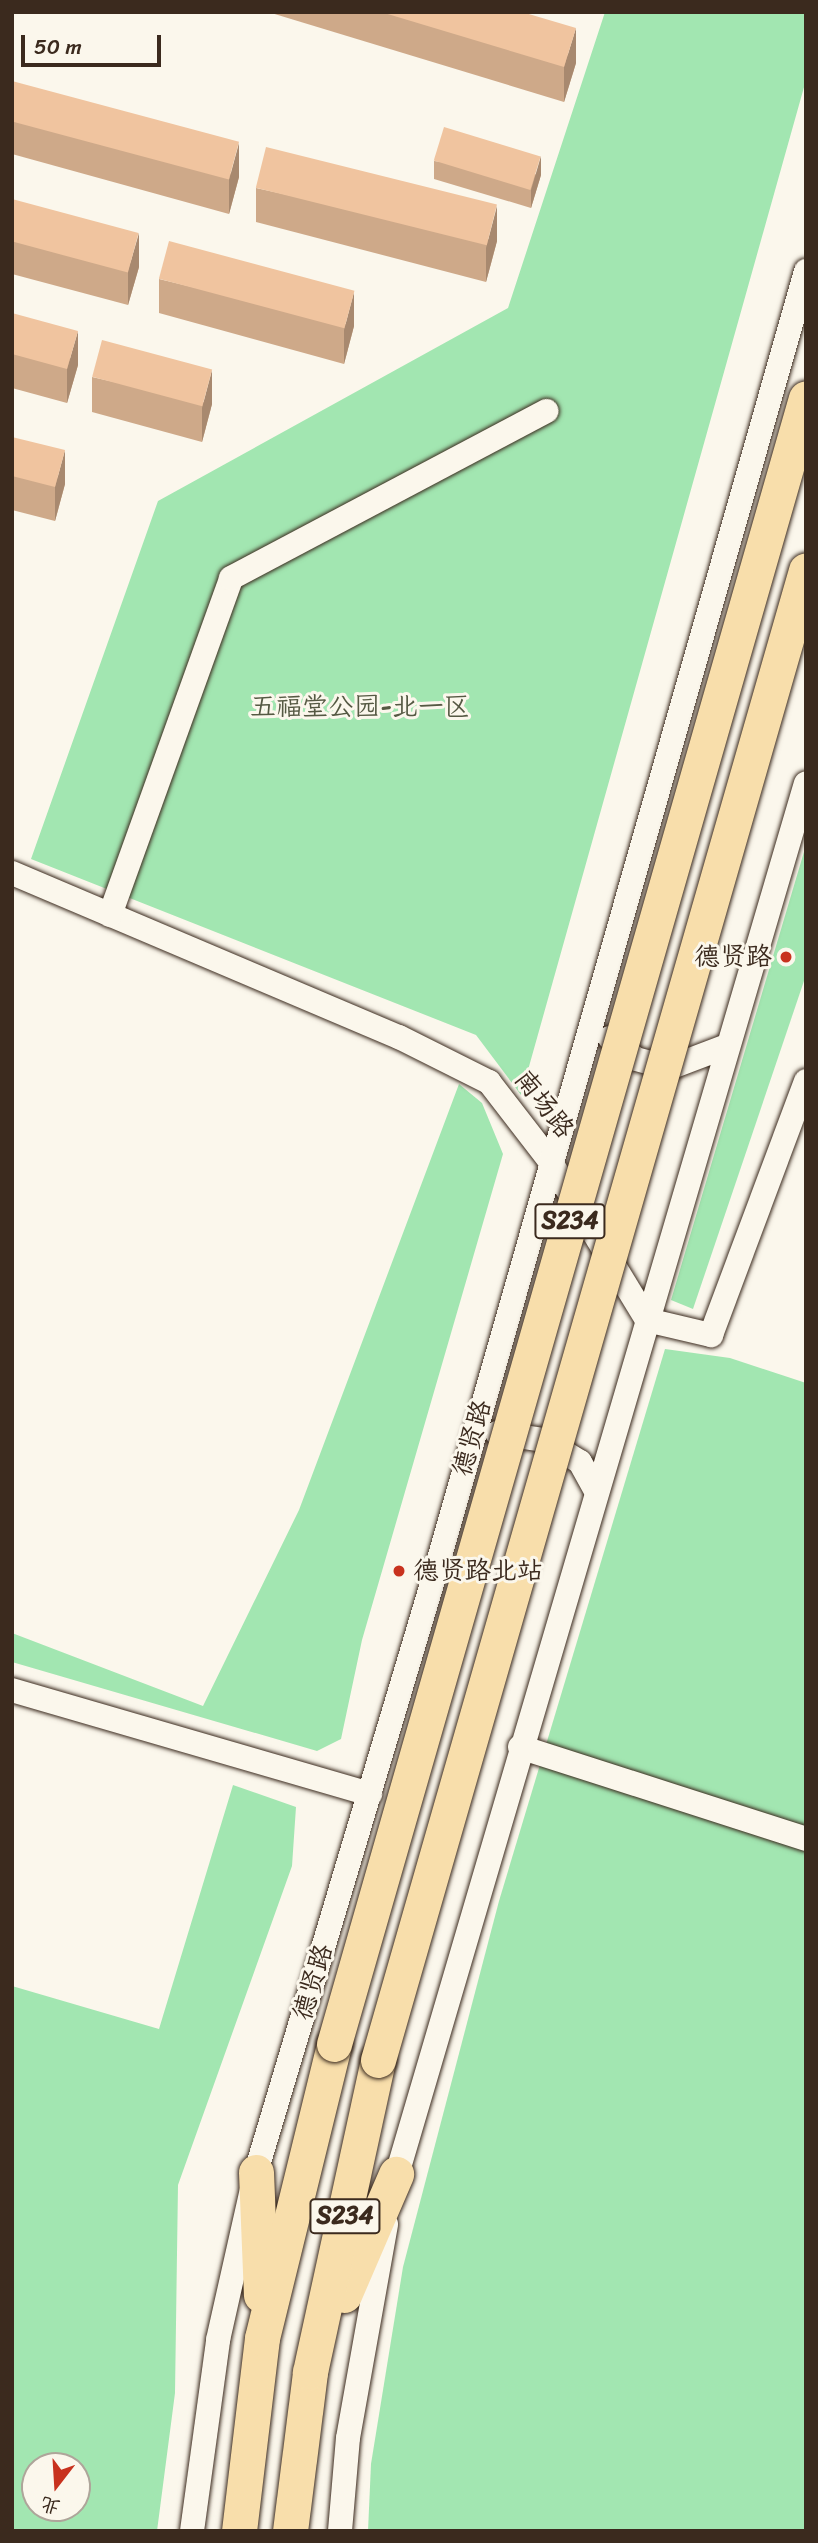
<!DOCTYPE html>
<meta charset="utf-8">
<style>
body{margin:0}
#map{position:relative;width:818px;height:2543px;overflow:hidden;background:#fbf7ec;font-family:Sriracha,"LXGW WenKai TC",sans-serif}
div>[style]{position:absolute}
.green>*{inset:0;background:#a2e6b1}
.roads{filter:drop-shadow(0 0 2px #3b2a1e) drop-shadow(0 0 2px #3b2a1e)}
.minor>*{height:24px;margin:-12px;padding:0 12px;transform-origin:12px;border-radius:12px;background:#fbf7ec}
.highway>*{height:35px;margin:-17.5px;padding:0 17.5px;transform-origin:17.5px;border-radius:17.5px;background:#f8deab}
.bridges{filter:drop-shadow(0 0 2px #3b2a1e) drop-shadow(0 0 2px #3b2a1e)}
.highway-bridge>*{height:35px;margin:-17.5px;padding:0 17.5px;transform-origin:17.5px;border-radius:17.5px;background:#f8deab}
.wall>*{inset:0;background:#cea989}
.shaded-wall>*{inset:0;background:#a8896f}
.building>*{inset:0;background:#f0c49f;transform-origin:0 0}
.dots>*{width:19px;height:19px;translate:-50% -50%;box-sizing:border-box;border:4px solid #fbf7ec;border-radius:50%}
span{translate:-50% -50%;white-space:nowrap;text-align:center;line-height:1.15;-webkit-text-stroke:6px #fbf7ec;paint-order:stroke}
.shield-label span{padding:2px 5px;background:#fbf7ec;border:2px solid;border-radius:5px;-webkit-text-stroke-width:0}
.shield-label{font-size:24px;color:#3b2a1e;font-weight:700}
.park-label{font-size:26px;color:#555943}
.poi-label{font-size:26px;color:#3b2a1e}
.right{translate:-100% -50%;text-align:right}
.left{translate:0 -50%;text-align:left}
.street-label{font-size:26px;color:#3b2a1e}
.frame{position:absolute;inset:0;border:14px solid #3b2a1e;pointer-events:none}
.north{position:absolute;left:21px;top:2452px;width:70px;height:70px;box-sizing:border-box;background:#fbf7ec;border:2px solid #aea59a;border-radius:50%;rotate:197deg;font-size:19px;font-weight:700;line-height:28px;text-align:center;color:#3b2a1e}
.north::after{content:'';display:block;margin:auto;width:24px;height:32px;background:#c8321e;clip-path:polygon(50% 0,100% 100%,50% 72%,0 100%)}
.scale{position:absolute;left:21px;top:35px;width:140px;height:32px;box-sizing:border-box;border:4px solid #3b2a1e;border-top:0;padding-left:9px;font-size:21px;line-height:24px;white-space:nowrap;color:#3b2a1e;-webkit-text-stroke:5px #fbf7ec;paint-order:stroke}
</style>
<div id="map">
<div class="green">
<i style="clip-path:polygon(605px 12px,806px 12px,806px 80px,521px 1095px,476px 1035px,31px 859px,158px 501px,508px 308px)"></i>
<i style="clip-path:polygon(806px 845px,806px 975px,693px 1309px,671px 1300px)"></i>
<i style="clip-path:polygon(459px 1084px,482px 1103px,503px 1154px,362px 1640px,341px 1739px,317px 1751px,12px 1662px,12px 1633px,203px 1706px,299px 1510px)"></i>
<i style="clip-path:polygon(665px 1349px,730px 1358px,806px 1383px,806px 2531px,368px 2531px,371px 2464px,403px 2267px,499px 1901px)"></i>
<i style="clip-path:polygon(evenodd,233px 1785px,296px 1807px,292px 1866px,178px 2185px,175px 2393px,157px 2531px,12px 2531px,12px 1986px,159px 2029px,233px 1785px,77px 2466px,77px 2508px,35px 2508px,35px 2466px,77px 2466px)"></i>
</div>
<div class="roads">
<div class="minor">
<i style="left:12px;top:873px;width:420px;rotate:23deg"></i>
<i style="left:399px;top:1037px;width:101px;rotate:26.6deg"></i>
<i style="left:489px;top:1082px;width:100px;rotate:52.3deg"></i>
<i style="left:550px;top:1161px;width:186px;rotate:58.6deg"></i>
<i style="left:647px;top:1320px;width:66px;rotate:13.2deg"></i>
<i style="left:711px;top:1335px;width:271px;rotate:-69.5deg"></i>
<i style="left:110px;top:915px;width:358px;rotate:-70.2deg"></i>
<i style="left:231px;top:578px;width:357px;rotate:-27.9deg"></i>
<i style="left:610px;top:1038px;width:33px;rotate:39deg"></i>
<i style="left:636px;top:1059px;width:34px;rotate:15deg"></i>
<i style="left:669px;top:1068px;width:62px;rotate:-20.8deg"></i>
<i style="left:497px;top:1433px;width:48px;rotate:8.5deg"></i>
<i style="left:544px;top:1440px;width:42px;rotate:31.4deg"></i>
<i style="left:580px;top:1462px;width:33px;rotate:61deg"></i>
<i style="left:12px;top:1690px;width:373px;rotate:16.2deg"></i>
<i style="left:520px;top:1747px;width:300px;rotate:17.8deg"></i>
<i style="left:393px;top:2188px;width:1464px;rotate:-73.62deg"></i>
<i style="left:192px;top:2531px;width:193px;rotate:-82.2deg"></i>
<i style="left:218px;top:2340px;width:172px;rotate:-77.3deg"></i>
<i style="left:256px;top:2172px;width:621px;rotate:-73.34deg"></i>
<i style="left:434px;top:1577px;width:1358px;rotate:-74.1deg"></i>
<i style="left:340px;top:2531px;width:93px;rotate:-85.1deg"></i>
<i style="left:348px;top:2438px;width:217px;rotate:-79.9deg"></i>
</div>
<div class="highway">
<i style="left:256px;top:2172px;width:123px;rotate:87.7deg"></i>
<i style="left:344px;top:2295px;width:132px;rotate:-66.7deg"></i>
<i style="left:239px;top:2531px;width:194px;rotate:-83.2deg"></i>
<i style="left:262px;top:2338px;width:303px;rotate:-76.2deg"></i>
<i style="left:290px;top:2531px;width:160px;rotate:-82.8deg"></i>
<i style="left:310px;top:2372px;width:319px;rotate:-77.7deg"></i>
</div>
</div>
<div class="bridges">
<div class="highway-bridge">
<i style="left:334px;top:2044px;width:1712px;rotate:-74deg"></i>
<i style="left:378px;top:2060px;width:1550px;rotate:-73.97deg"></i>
</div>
</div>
<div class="wall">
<i style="clip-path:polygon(268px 12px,522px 12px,576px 63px,564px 102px)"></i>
<i style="clip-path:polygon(12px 81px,239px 177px,229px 214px,12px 154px)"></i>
<i style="clip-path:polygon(434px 161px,541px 175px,531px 208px,434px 179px)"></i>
<i style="clip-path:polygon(256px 188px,497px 241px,486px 282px,256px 222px)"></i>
<i style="clip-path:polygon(12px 199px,139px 267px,128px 305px,12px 274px)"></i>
<i style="clip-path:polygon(159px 279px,354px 326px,344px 364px,159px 313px)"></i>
<i style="clip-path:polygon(12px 313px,78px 365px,67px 403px,12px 388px)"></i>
<i style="clip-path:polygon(92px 377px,212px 404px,202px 442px,92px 412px)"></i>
<i style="clip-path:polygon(12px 437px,65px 484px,55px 521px,12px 510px)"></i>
</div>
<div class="shaded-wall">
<i style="clip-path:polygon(576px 28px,576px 63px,564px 102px,564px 67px)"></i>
<i style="clip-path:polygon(239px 143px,239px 177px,229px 214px,229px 180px)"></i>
<i style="clip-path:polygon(541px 156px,541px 175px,531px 208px,531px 190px)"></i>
<i style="clip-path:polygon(497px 206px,497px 241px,486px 282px,486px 248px)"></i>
<i style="clip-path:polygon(139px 233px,139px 267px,128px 305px,128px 271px)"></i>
<i style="clip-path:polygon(354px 292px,354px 326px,344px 364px,344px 330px)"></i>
<i style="clip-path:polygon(78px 331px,78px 365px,67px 403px,67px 369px)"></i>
<i style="clip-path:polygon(212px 370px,212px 404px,202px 442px,202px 408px)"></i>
<i style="clip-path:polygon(65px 450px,65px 484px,55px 521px,55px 487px)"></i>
</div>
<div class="building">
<i style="clip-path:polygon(381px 12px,522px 12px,576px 28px,564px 67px)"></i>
<i style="left:12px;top:81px;width:235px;height:39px;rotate:15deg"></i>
<i style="left:444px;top:127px;width:101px;height:35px;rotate:17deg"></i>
<i style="left:266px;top:147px;width:238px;height:42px;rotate:14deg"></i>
<i style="left:12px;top:199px;width:131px;height:41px;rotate:15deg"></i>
<i style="left:169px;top:241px;width:192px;height:39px;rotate:15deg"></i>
<i style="clip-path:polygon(12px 313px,78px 331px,67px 369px,12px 354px)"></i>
<i style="left:102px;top:340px;width:114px;height:38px;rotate:15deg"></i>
<i style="clip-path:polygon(12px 437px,65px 450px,55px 487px,12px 476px)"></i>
</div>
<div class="dots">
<i style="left:786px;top:957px;background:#c8321e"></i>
<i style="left:399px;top:1571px;background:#c8321e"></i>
</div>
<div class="shield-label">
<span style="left:570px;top:1221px">S234</span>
<span style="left:345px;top:2216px">S234</span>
</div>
<div class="park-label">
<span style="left:360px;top:707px">五福堂公园-北一区</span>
</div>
<div class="poi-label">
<span class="right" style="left:772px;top:957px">德贤路</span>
<span class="left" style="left:413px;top:1571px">德贤路北站</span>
</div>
<div class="street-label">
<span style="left:544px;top:1104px;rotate:52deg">南场路</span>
<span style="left:472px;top:1438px;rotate:-74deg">德贤路</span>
<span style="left:313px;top:1982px;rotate:-73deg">德贤路</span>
</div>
<div class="frame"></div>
<div class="north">北</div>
<div class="scale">50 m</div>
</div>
